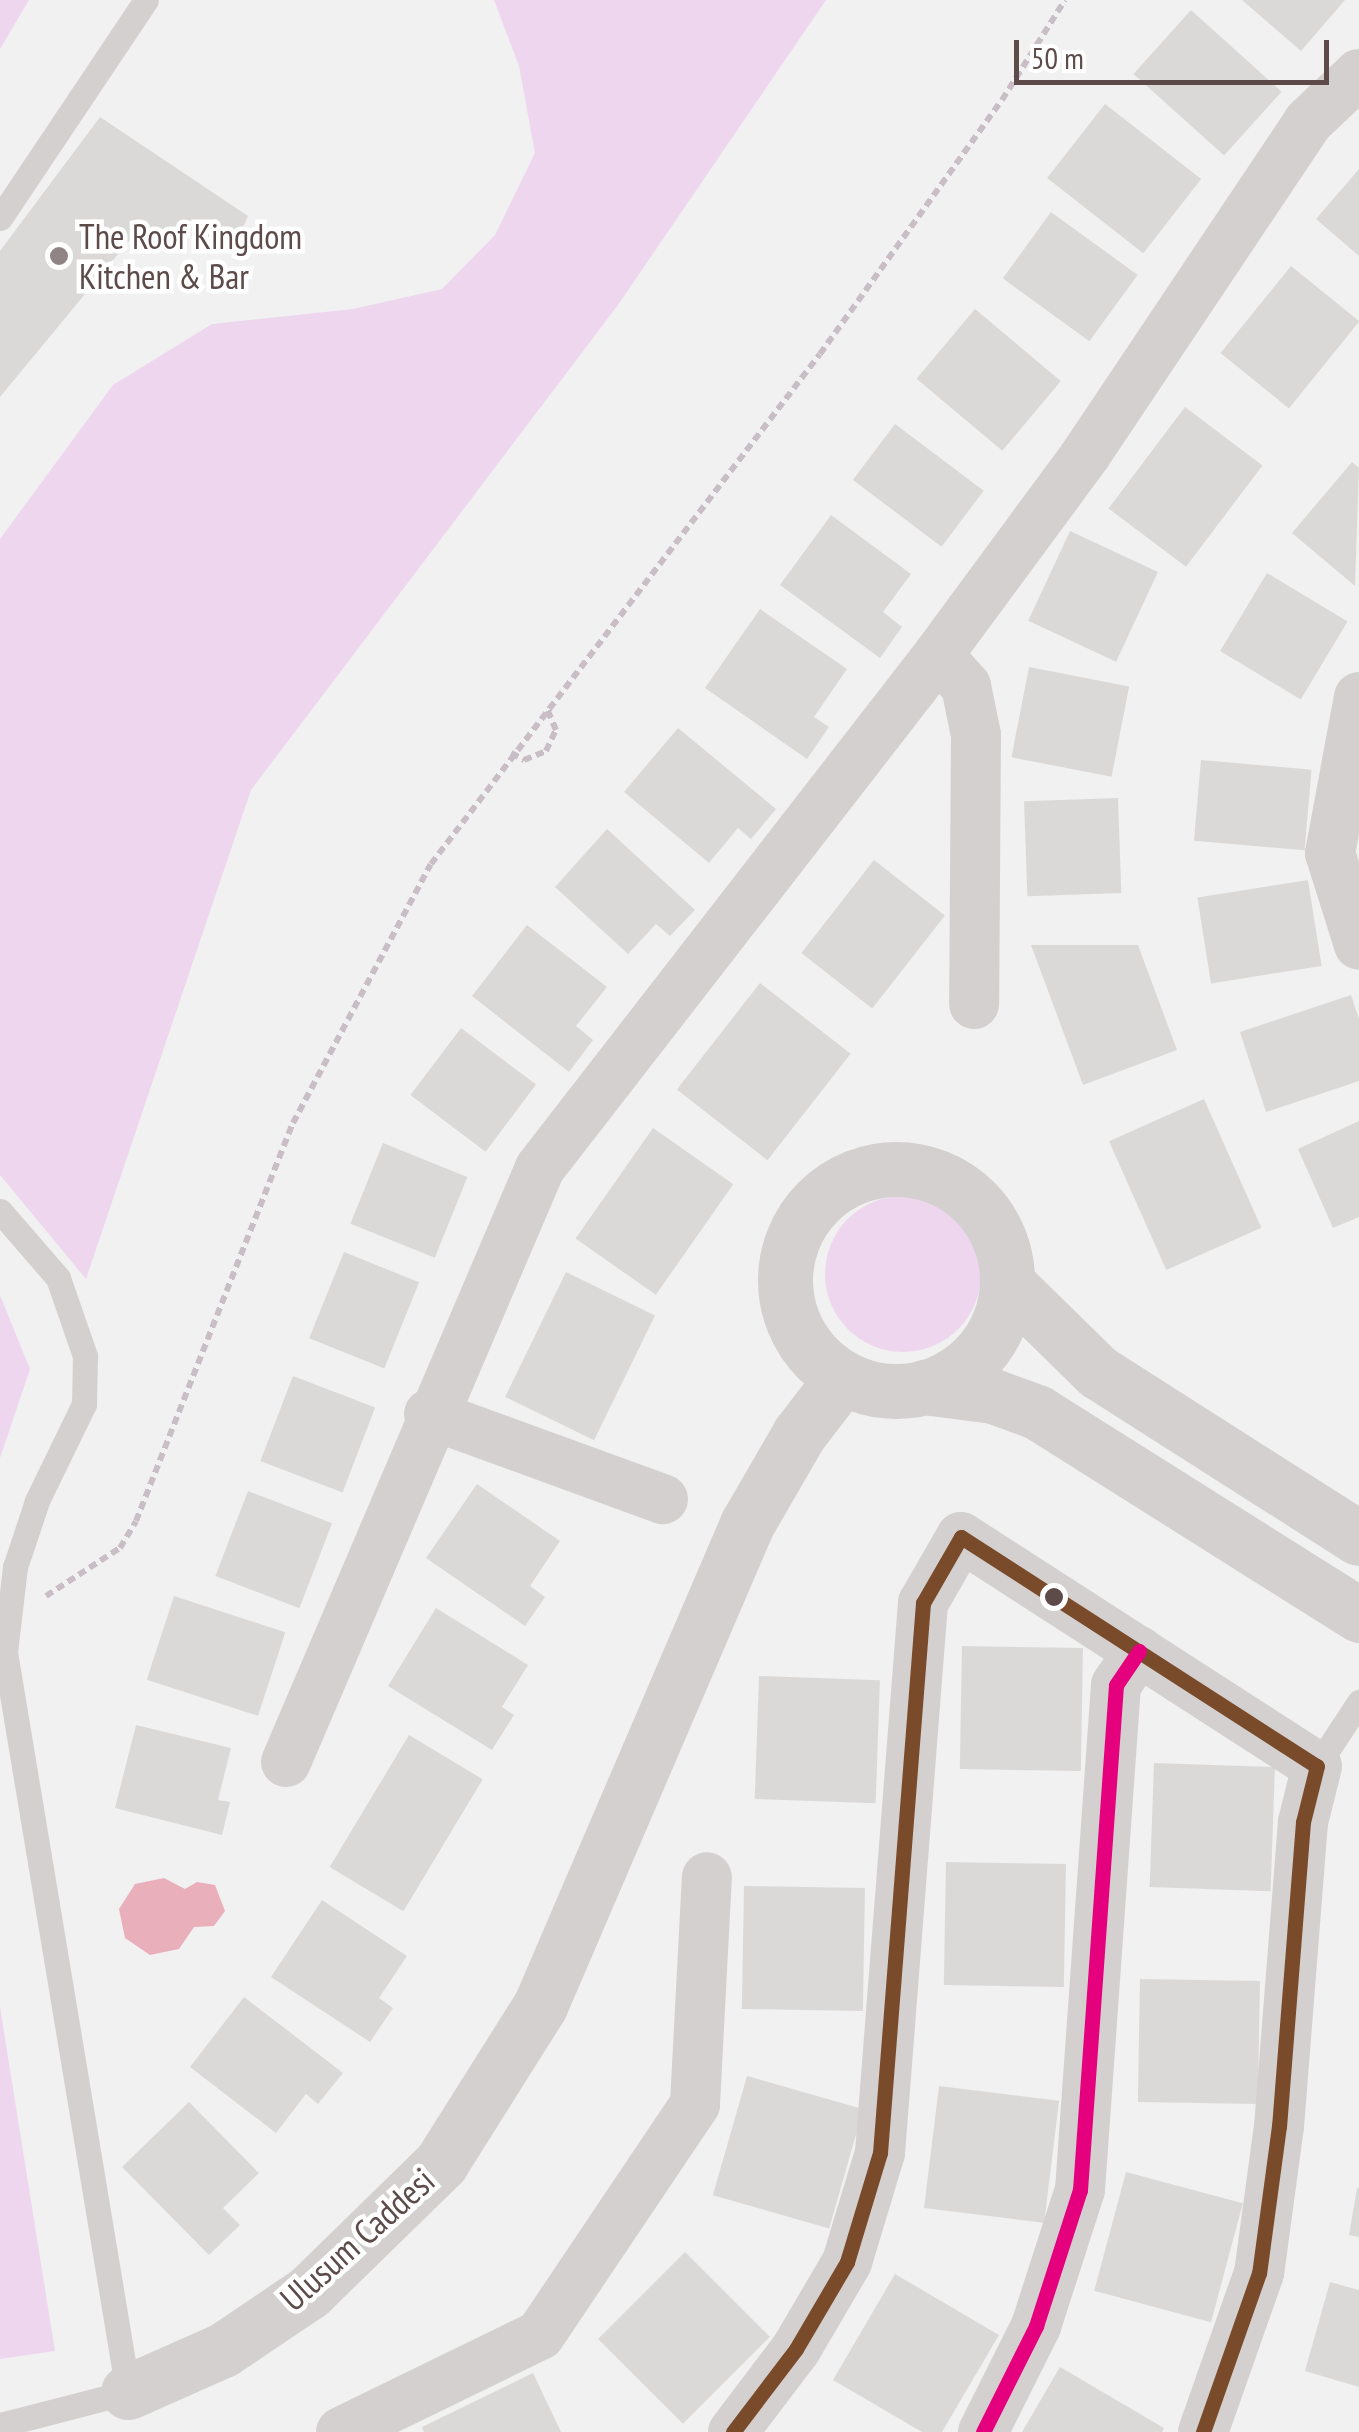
<!DOCTYPE html>
<style>
body{margin:0}
#map{position:relative;width:1359px;height:2432px;overflow:hidden;background:#f1f1f1;font-family:"PT Sans Narrow",sans-serif}
div>[style]{position:absolute}
.green>*{inset:0;background:#eed7ee}
.round{border-radius:50%}
.water>*{inset:0;background:#e9afbb}
.building>*{inset:0;background:#dbd9d8;transform-origin:0 0}
.path>*{height:6px;margin-top:-3px;transform-origin:0;background:repeating-linear-gradient(90deg,#cabec6 0 8px,transparent 0 13px)}
.service>*{height:25px;margin:-12.5px;padding:0 12.5px;transform-origin:12.5px;border-radius:12.5px;background:#d4d0d0}
.minor>*{height:50px;margin:-25px;padding:0 25px;transform-origin:25px;border-radius:25px;background:#d4d0d0}
.tertiary>*{height:55px;margin:-27.5px;padding:0 27.5px;transform-origin:27.5px;border-radius:27.5px;background:#d4d0d0}
.tertiary>.ring{margin:-27.5px;padding:0;box-sizing:content-box;background:none;border:55px solid #d4d0d0;border-radius:50%}
.bus-1>*{height:15px;margin:-7.5px;padding:0 7.5px;transform-origin:7.5px;border-radius:7.5px;background:#7a4b2a}
.bus-2>*{height:15px;margin:-7.5px;padding:0 7.5px;transform-origin:7.5px;border-radius:7.5px;background:#e5007d}
.dots>*{width:28px;height:28px;translate:-50% -50%;box-sizing:border-box;border:5px solid #fff;border-radius:50%}
span{translate:-50% -50%;white-space:nowrap;text-align:center;line-height:1.15;-webkit-text-stroke:9px #fff;paint-order:stroke}
.poi-label{font-size:35px;color:#5c4b49}
.left{translate:0 -50%;text-align:left}
.street-label{font-size:35px;color:#5c4b49}
.scale{position:absolute;left:1014px;top:40px;width:315px;height:45px;box-sizing:border-box;border:5px solid #5c4b49;border-top:0;padding-left:12px;font-size:30px;line-height:35px;white-space:nowrap;color:#5c4b49;-webkit-text-stroke:8px #fff;paint-order:stroke}
</style>
<div id="map">
<div class="green">
<i style="clip-path:polygon(0 0,29px 0,0 49px)"></i>
<i style="clip-path:polygon(494px 0,826px 0,618px 305px,251px 790px,86px 1279px,0 1175px,0 539px,113px 385px,212px 324px,353px 309px,442px 289px,495px 235px,535px 153px,519px 66px)"></i>
<i class="round" style="left:825px;top:1196px;width:156px;height:156px"></i>
<i style="clip-path:polygon(0 1295px,30px 1369px,0 1458px)"></i>
<i style="clip-path:polygon(0 2007px,55px 2351px,0 2359px)"></i>
</div>
<div class="water">
<i style="clip-path:polygon(164px 1878px,185px 1889px,197px 1882px,215px 1885px,225px 1911px,214px 1926px,194px 1927px,179px 1949px,150px 1955px,125px 1938px,119px 1909px,135px 1884px)"></i>
</div>
<div class="building">
<i style="clip-path:polygon(1242px 0,1345px 0,1301px 51px)"></i>
<i style="left:1191px;top:10px;width:122px;height:86px;rotate:42deg"></i>
<i style="left:1105px;top:104px;width:122px;height:94px;rotate:38deg"></i>
<i style="clip-path:polygon(100px 117px,248px 216px,239px 236px,172px 238px,142px 225px,0 397px,0 251px)"></i>
<i style="clip-path:polygon(1359px 169px,1359px 256px,1316px 219px)"></i>
<i style="left:1051px;top:212px;width:107px;height:82px;rotate:36deg"></i>
<i style="left:1291px;top:266px;width:88px;height:112px;rotate:39deg"></i>
<i style="left:975px;top:309px;width:112px;height:91px;rotate:40deg"></i>
<i style="left:1185px;top:407px;width:97px;height:127px;rotate:37deg"></i>
<i style="left:895px;top:424px;width:111px;height:70px;rotate:37deg"></i>
<i style="clip-path:polygon(1352px 462px,1359px 468px,1355px 586px,1292px 533px)"></i>
<i style="clip-path:polygon(831px 515px,911px 574px,883px 612px,902px 627px,880px 658px,780px 585px)"></i>
<i style="left:1070px;top:531px;width:97px;height:99px;rotate:25deg"></i>
<i style="left:1267px;top:573px;width:94px;height:91px;rotate:31deg"></i>
<i style="clip-path:polygon(760px 609px,847px 669px,814px 717px,829px 727px,807px 759px,705px 688px)"></i>
<i style="left:1029px;top:667px;width:102px;height:92px;rotate:11deg"></i>
<i style="clip-path:polygon(678px 728px,776px 809px,751px 839px,738px 828px,709px 863px,624px 792px)"></i>
<i style="left:1201px;top:760px;width:111px;height:81px;rotate:5deg"></i>
<i style="left:1118px;top:798px;width:95px;height:94px;rotate:88deg"></i>
<i style="clip-path:polygon(607px 829px,695px 910px,670px 936px,656px 924px,628px 954px,555px 887px)"></i>
<i style="left:874px;top:860px;width:90px;height:118px;rotate:38deg"></i>
<i style="left:1308px;top:880px;width:87px;height:112px;rotate:81deg"></i>
<i style="clip-path:polygon(527px 925px,607px 987px,576px 1026px,593px 1040px,569px 1072px,472px 996px)"></i>
<i style="clip-path:polygon(1031px 945px,1138px 945px,1177px 1050px,1083px 1085px)"></i>
<i style="left:760px;top:983px;width:115px;height:135px;rotate:38deg"></i>
<i style="clip-path:polygon(1351px 995px,1359px 1019px,1359px 1081px,1266px 1112px,1240px 1032px)"></i>
<i style="left:461px;top:1028px;width:94px;height:84px;rotate:37deg"></i>
<i style="left:1204px;top:1099px;width:141px;height:104px;rotate:66deg"></i>
<i style="clip-path:polygon(1359px 1121px,1359px 1217px,1333px 1228px,1298px 1149px)"></i>
<i style="left:653px;top:1128px;width:98px;height:135px;rotate:35deg"></i>
<i style="left:383px;top:1143px;width:91px;height:87px;rotate:22deg"></i>
<i style="left:344px;top:1252px;width:81px;height:93px;rotate:22deg"></i>
<i style="left:566px;top:1272px;width:99px;height:139px;rotate:26deg"></i>
<i style="left:293px;top:1376px;width:88px;height:91px;rotate:21deg"></i>
<i style="clip-path:polygon(477px 1484px,560px 1541px,530px 1586px,545px 1597px,525px 1626px,426px 1558px)"></i>
<i style="left:248px;top:1491px;width:90px;height:91px;rotate:21deg"></i>
<i style="left:174px;top:1596px;width:117px;height:88px;rotate:18deg"></i>
<i style="clip-path:polygon(436px 1608px,528px 1665px,502px 1707px,514px 1715px,492px 1750px,388px 1686px)"></i>
<i style="left:962px;top:1646px;width:121px;height:123px;rotate:1deg"></i>
<i style="left:759px;top:1676px;width:121px;height:123px;rotate:2deg"></i>
<i style="clip-path:polygon(136px 1725px,231px 1748px,218px 1800px,230px 1802px,222px 1835px,115px 1808px)"></i>
<i style="left:409px;top:1735px;width:86px;height:154px;rotate:31deg"></i>
<i style="left:1154px;top:1763px;width:121px;height:124px;rotate:2deg"></i>
<i style="left:946px;top:1862px;width:120px;height:123px;rotate:1deg"></i>
<i style="left:744px;top:1886px;width:121px;height:123px;rotate:1deg"></i>
<i style="clip-path:polygon(322px 1900px,407px 1956px,379px 1998px,393px 2008px,370px 2042px,271px 1977px)"></i>
<i style="left:1140px;top:1979px;width:120px;height:123px;rotate:1deg"></i>
<i style="clip-path:polygon(244px 1997px,343px 2073px,318px 2104px,306px 2094px,276px 2133px,190px 2067px)"></i>
<i style="left:747px;top:2076px;width:121px;height:124px;rotate:16deg"></i>
<i style="left:939px;top:2086px;width:121px;height:123px;rotate:7deg"></i>
<i style="clip-path:polygon(189px 2102px,259px 2173px,223px 2208px,240px 2225px,209px 2255px,122px 2167px)"></i>
<i style="left:1126px;top:2172px;width:121px;height:123px;rotate:15deg"></i>
<i style="clip-path:polygon(1357px 2188px,1359px 2188px,1359px 2237px,1349px 2235px)"></i>
<i style="left:685px;top:2252px;width:120px;height:123px;rotate:45deg"></i>
<i style="clip-path:polygon(895px 2274px,999px 2335px,942px 2432px,922px 2432px,833px 2380px)"></i>
<i style="clip-path:polygon(1330px 2282px,1359px 2290px,1359px 2387px,1305px 2371px)"></i>
<i style="clip-path:polygon(1060px 2367px,1164px 2428px,1162px 2432px,1022px 2432px)"></i>
<i style="clip-path:polygon(533px 2373px,561px 2432px,424px 2432px,422px 2427px)"></i>
</div>
<div class="path">
<i style="left:511px;top:753px;width:15px;rotate:28deg"></i>
<i style="left:524px;top:760px;width:24px;rotate:-22deg"></i>
<i style="left:546px;top:751px;width:23px;rotate:-65deg"></i>
<i style="left:556px;top:730px;width:25px;rotate:-113deg"></i>
<i style="left:46px;top:1596px;width:88px;rotate:-33deg"></i>
<i style="left:120px;top:1548px;width:31px;rotate:-59deg"></i>
<i style="left:136px;top:1521px;width:428px;rotate:-68.5deg"></i>
<i style="left:293px;top:1123px;width:293px;rotate:-62deg"></i>
<i style="left:431px;top:864px;width:641px;rotate:-52.67deg"></i>
<i style="left:820px;top:354px;width:312px;rotate:-54.4deg"></i>
<i style="left:1002px;top:100px;width:118px;rotate:-57.8deg"></i>
</div>
<div class="service">
<i style="left:0;top:218px;width:262px;rotate:-56.2deg"></i>
<i style="left:0;top:1211px;width:89px;rotate:49.1deg"></i>
<i style="left:58px;top:1278px;width:83px;rotate:70.9deg"></i>
<i style="left:85px;top:1356px;width:48px;rotate:91.2deg"></i>
<i style="left:84px;top:1404px;width:108px;rotate:115.9deg"></i>
<i style="left:37px;top:1501px;width:70px;rotate:108.4deg"></i>
<i style="left:15px;top:1567px;width:86px;rotate:96.7deg"></i>
<i style="left:5px;top:1652px;width:750px;rotate:80.56deg"></i>
<i style="left:128px;top:2392px;width:132px;rotate:165.5deg"></i>
<i style="left:1317px;top:1766px;width:77px;rotate:-56.7deg"></i>
</div>
<div class="minor">
<i style="left:938px;top:655px;width:42px;rotate:47.9deg"></i>
<i style="left:966px;top:686px;width:50px;rotate:78.5deg"></i>
<i style="left:976px;top:735px;width:269px;rotate:90.4deg"></i>
<i style="left:1359px;top:697px;width:159px;rotate:100.5deg"></i>
<i style="left:1330px;top:853px;width:96px;rotate:72.5deg"></i>
<i style="left:429px;top:1414px;width:249px;rotate:20deg"></i>
<i style="left:286px;top:1762px;width:646px;rotate:-66.85deg"></i>
<i style="left:540px;top:1168px;width:649px;rotate:-52.19deg"></i>
<i style="left:938px;top:655px;width:250px;rotate:-53.6deg"></i>
<i style="left:1086px;top:454px;width:399px;rotate:-56.2deg"></i>
<i style="left:1308px;top:122px;width:70px;rotate:-43.3deg"></i>
<i style="left:341px;top:2432px;width:221px;rotate:-26deg"></i>
<i style="left:540px;top:2335px;width:278px;rotate:-56.1deg"></i>
<i style="left:695px;top:2104px;width:227px;rotate:-87deg"></i>
<i style="left:733px;top:2432px;width:104px;rotate:-52.8deg"></i>
<i style="left:796px;top:2349px;width:101px;rotate:-59.6deg"></i>
<i style="left:847px;top:2262px;width:114px;rotate:-73.2deg"></i>
<i style="left:880px;top:2153px;width:552px;rotate:-85.53deg"></i>
<i style="left:923px;top:1603px;width:76px;rotate:-60.1deg"></i>
<i style="left:961px;top:1537px;width:423px;rotate:32.8deg"></i>
<i style="left:1317px;top:1766px;width:58px;rotate:104deg"></i>
<i style="left:1303px;top:1822px;width:305px;rotate:94.5deg"></i>
<i style="left:1279px;top:2126px;width:148px;rotate:97.7deg"></i>
<i style="left:1259px;top:2273px;width:169px;rotate:109.4deg"></i>
<i style="left:983px;top:2432px;width:119px;rotate:-63.4deg"></i>
<i style="left:1036px;top:2326px;width:143px;rotate:-72.1deg"></i>
<i style="left:1080px;top:2190px;width:506px;rotate:-85.92deg"></i>
<i style="left:1116px;top:1685px;width:41px;rotate:-55.9deg"></i>
</div>
<div class="tertiary">
<i class="ring" style="left:785px;top:1169px;width:167px;height:167px"></i>
<i style="left:1008px;top:1284px;width:126px;rotate:44.4deg"></i>
<i style="left:1098px;top:1372px;width:309px;rotate:32.5deg"></i>
<i style="left:924px;top:1387px;width:70px;rotate:7.4deg"></i>
<i style="left:993px;top:1396px;width:47px;rotate:20deg"></i>
<i style="left:1037px;top:1412px;width:381px;rotate:32.2deg"></i>
<i style="left:128px;top:2392px;width:104px;rotate:-23.9deg"></i>
<i style="left:223px;top:2350px;width:104px;rotate:-34deg"></i>
<i style="left:309px;top:2292px;width:185px;rotate:-44.3deg"></i>
<i style="left:441px;top:2163px;width:186px;rotate:-57.8deg"></i>
<i style="left:540px;top:2006px;width:525px;rotate:-66.76deg"></i>
<i style="left:747px;top:1524px;width:104px;rotate:-60deg"></i>
<i style="left:799px;top:1434px;width:71px;rotate:-52.5deg"></i>
</div>
<div class="bus-1">
<i style="left:733px;top:2432px;width:104px;rotate:-52.8deg"></i>
<i style="left:796px;top:2349px;width:101px;rotate:-59.6deg"></i>
<i style="left:847px;top:2262px;width:114px;rotate:-73.2deg"></i>
<i style="left:880px;top:2153px;width:552px;rotate:-85.53deg"></i>
<i style="left:923px;top:1603px;width:76px;rotate:-60.1deg"></i>
<i style="left:961px;top:1537px;width:423px;rotate:32.8deg"></i>
<i style="left:1317px;top:1766px;width:58px;rotate:104deg"></i>
<i style="left:1303px;top:1822px;width:305px;rotate:94.5deg"></i>
<i style="left:1279px;top:2126px;width:148px;rotate:97.7deg"></i>
<i style="left:1259px;top:2273px;width:169px;rotate:109.4deg"></i>
</div>
<div class="bus-2">
<i style="left:983px;top:2432px;width:119px;rotate:-63.4deg"></i>
<i style="left:1036px;top:2326px;width:143px;rotate:-72.1deg"></i>
<i style="left:1080px;top:2190px;width:506px;rotate:-85.92deg"></i>
<i style="left:1116px;top:1685px;width:41px;rotate:-55.9deg"></i>
</div>
<div class="dots">
<i style="left:59px;top:256px;background:#908584"></i>
<i style="left:1054px;top:1597px;background:#5c4b49"></i>
</div>
<div class="poi-label">
<span class="left" style="left:79px;top:256px">The Roof Kingdom<br>Kitchen &amp; Bar</span>
</div>
<div class="street-label">
<span style="left:357px;top:2239px;rotate:-42deg">Ulusum Caddesi</span>
</div>
<div class="scale">50 m</div>
</div>
